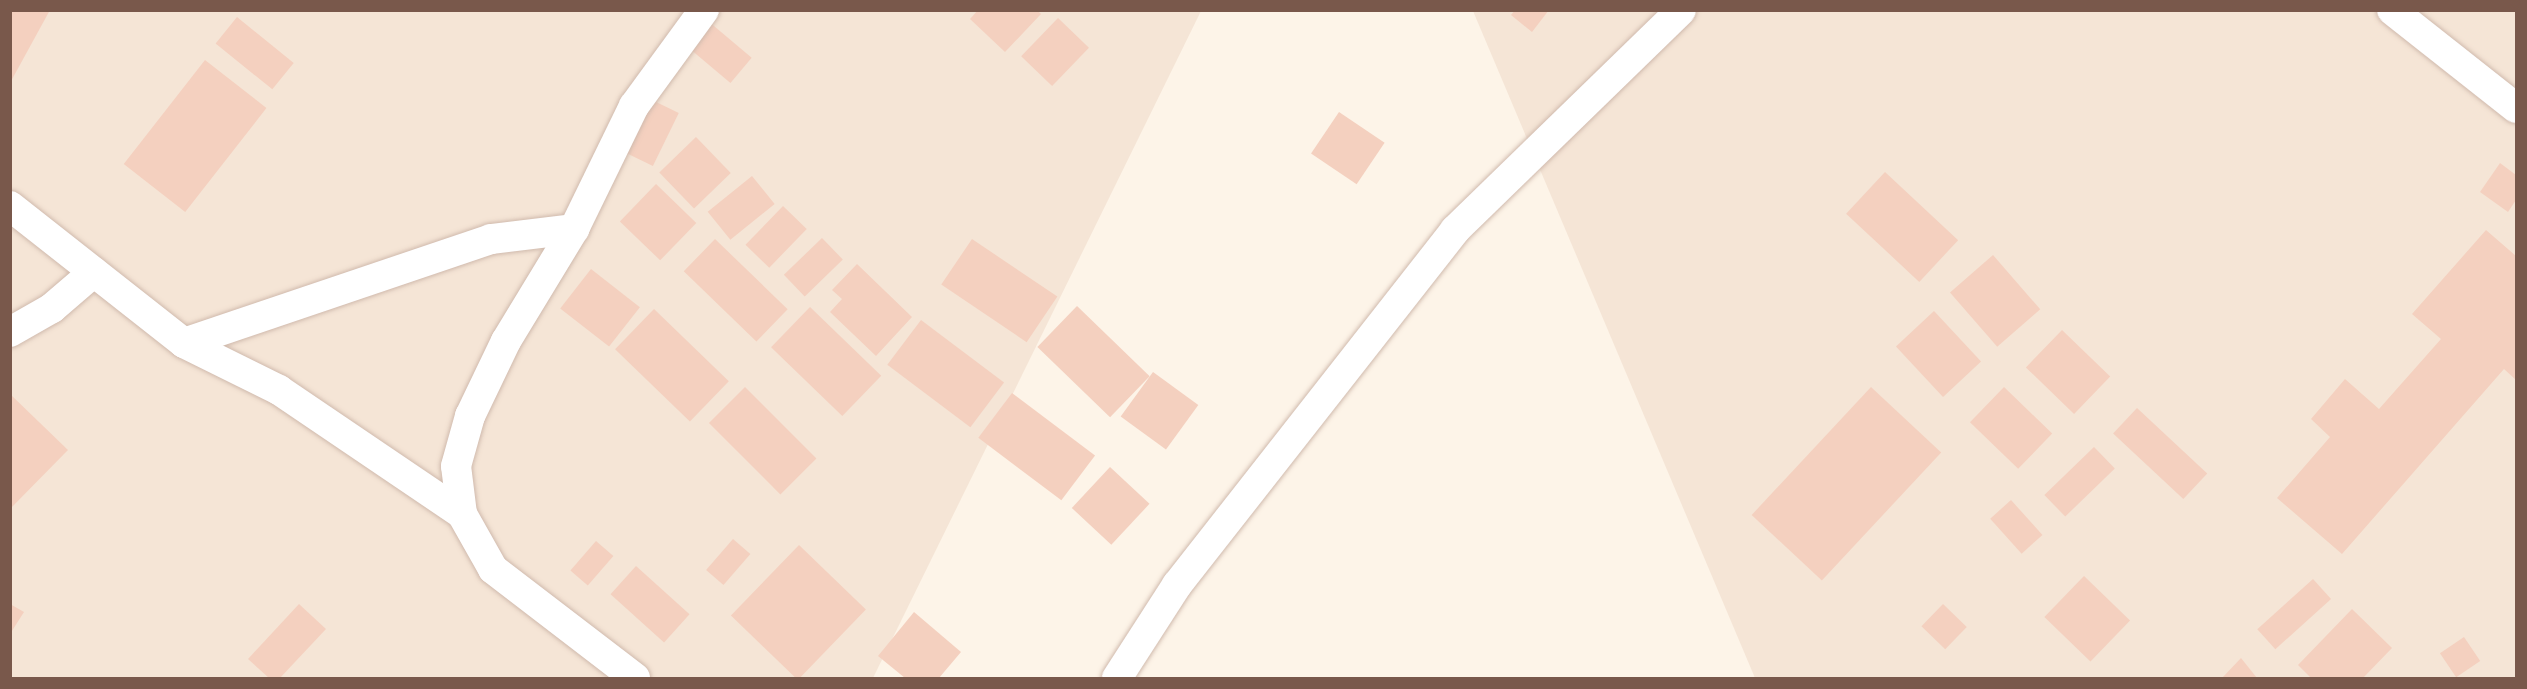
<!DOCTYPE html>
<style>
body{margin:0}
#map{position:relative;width:2527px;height:689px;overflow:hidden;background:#fdf4e8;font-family:"Varela Round",sans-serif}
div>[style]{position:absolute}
.residential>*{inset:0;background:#f5e5d6}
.building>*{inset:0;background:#f4d0bf;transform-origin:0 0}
.roads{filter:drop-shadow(0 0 2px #d0baad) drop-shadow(0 0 2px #d0baad)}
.street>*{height:30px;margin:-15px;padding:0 15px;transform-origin:15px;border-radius:15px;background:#fff}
span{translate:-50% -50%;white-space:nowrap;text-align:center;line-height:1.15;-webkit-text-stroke:6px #fff8f0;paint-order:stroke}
.frame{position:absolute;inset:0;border:12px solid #79584b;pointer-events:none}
</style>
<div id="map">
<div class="residential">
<i style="clip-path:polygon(10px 11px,1201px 11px,873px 678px,11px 678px)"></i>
<i style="clip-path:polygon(1473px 11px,2516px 11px,2516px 678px,1755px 678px)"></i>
</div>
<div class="building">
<i style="clip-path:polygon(11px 10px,50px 10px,10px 83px,10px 11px)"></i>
<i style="clip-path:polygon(978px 10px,1037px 10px,1041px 14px,1005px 52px,970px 19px)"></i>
<i style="clip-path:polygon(1515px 10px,1549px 10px,1532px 32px,1511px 15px)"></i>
<i style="left:237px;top:17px;width:73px;height:34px;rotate:39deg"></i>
<i style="left:1058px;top:18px;width:43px;height:53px;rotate:44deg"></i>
<i style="left:708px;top:21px;width:57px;height:33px;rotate:40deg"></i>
<i style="left:205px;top:60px;width:78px;height:132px;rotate:38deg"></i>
<i style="left:650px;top:99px;width:32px;height:59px;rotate:26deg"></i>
<i style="left:1339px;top:112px;width:55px;height:50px;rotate:34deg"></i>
<i style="left:696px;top:137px;width:50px;height:51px;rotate:46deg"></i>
<i style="clip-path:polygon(2500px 163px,2516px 175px,2516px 200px,2508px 212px,2480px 192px)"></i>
<i style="left:1885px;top:172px;width:100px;height:57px;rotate:43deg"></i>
<i style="left:752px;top:176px;width:36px;height:57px;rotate:51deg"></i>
<i style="left:656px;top:184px;width:56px;height:52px;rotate:44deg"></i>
<i style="left:783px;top:206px;width:33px;height:54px;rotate:44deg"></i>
<i style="clip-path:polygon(2486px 230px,2516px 256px,2516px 380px,2504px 369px,2342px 554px,2277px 498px,2330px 437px,2311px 419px,2345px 379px,2379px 409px,2441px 339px,2412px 314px)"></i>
<i style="left:822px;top:238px;width:30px;height:53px;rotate:46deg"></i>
<i style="left:715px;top:239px;width:101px;height:45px;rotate:44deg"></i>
<i style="left:972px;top:239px;width:103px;height:55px;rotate:34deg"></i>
<i style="left:1993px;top:255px;width:72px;height:57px;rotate:49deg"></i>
<i style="clip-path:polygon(857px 264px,912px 317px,876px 356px,830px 312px,842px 299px,832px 290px)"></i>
<i style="left:591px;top:269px;width:62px;height:50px;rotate:38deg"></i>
<i style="left:1077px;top:306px;width:101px;height:57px;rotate:44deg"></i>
<i style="left:810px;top:307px;width:99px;height:56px;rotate:44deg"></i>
<i style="left:654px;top:309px;width:104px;height:56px;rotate:44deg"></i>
<i style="left:1934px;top:311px;width:69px;height:52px;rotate:47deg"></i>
<i style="left:921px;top:320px;width:104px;height:56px;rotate:37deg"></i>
<i style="left:2062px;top:330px;width:67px;height:52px;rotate:44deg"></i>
<i style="left:1153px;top:372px;width:56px;height:55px;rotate:36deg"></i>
<i style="left:745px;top:387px;width:101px;height:51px;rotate:45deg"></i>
<i style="left:1871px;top:387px;width:96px;height:175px;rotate:43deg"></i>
<i style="left:2004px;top:387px;width:67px;height:49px;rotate:44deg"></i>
<i style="left:1012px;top:393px;width:104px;height:56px;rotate:37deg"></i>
<i style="clip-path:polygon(10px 394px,68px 450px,10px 509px)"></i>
<i style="left:2137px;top:408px;width:96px;height:35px;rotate:43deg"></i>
<i style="left:2094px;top:447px;width:30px;height:69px;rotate:46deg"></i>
<i style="left:1110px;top:467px;width:54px;height:56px;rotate:43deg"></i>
<i style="left:2011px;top:500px;width:47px;height:28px;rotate:48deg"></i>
<i style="left:733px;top:539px;width:23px;height:41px;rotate:41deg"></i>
<i style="left:596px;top:541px;width:23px;height:39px;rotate:41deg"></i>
<i style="left:799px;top:545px;width:93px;height:98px;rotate:44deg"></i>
<i style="left:636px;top:566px;width:72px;height:38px;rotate:42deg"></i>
<i style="left:2084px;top:576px;width:64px;height:57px;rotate:44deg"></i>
<i style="left:2313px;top:579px;width:27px;height:75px;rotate:48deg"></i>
<i style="clip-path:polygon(10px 604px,24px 612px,10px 634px)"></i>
<i style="clip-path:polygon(299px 604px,326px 629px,280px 678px,269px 678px,248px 659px)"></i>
<i style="left:1943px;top:604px;width:33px;height:31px;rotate:44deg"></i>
<i style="clip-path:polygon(2352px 609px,2392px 648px,2363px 678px,2311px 678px,2298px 665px)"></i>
<i style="clip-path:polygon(914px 612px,961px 652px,939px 678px,905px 678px,878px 656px)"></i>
<i style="left:2464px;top:637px;width:29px;height:29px;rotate:56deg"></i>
<i style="clip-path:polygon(2241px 658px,2257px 678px,2222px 678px)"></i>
</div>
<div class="roads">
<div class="street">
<i style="left:2392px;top:10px;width:158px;rotate:38.3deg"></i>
<i style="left:10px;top:206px;width:221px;rotate:38.2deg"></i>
<i style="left:184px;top:343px;width:106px;rotate:26.3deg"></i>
<i style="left:279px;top:390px;width:221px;rotate:34.1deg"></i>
<i style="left:10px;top:332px;width:48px;rotate:-29.7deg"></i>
<i style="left:52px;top:308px;width:55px;rotate:-40.6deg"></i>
<i style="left:184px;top:343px;width:324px;rotate:-18.7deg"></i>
<i style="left:491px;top:239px;width:84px;rotate:-6.9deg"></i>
<i style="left:635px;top:678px;width:179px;rotate:-142.5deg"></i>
<i style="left:493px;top:569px;width:63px;rotate:-119.4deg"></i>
<i style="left:462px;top:514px;width:48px;rotate:-97.1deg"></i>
<i style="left:456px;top:466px;width:52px;rotate:-74.4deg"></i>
<i style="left:470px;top:416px;width:83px;rotate:-64.4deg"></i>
<i style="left:506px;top:341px;width:131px;rotate:-58.7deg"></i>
<i style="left:574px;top:229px;width:137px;rotate:-64deg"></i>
<i style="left:634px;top:106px;width:119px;rotate:-53.9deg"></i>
<i style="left:1117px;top:678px;width:111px;rotate:-57.2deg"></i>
<i style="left:1177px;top:585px;width:451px;rotate:-51.9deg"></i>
<i style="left:1455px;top:230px;width:315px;rotate:-44.2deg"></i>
</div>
</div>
<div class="frame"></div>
</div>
